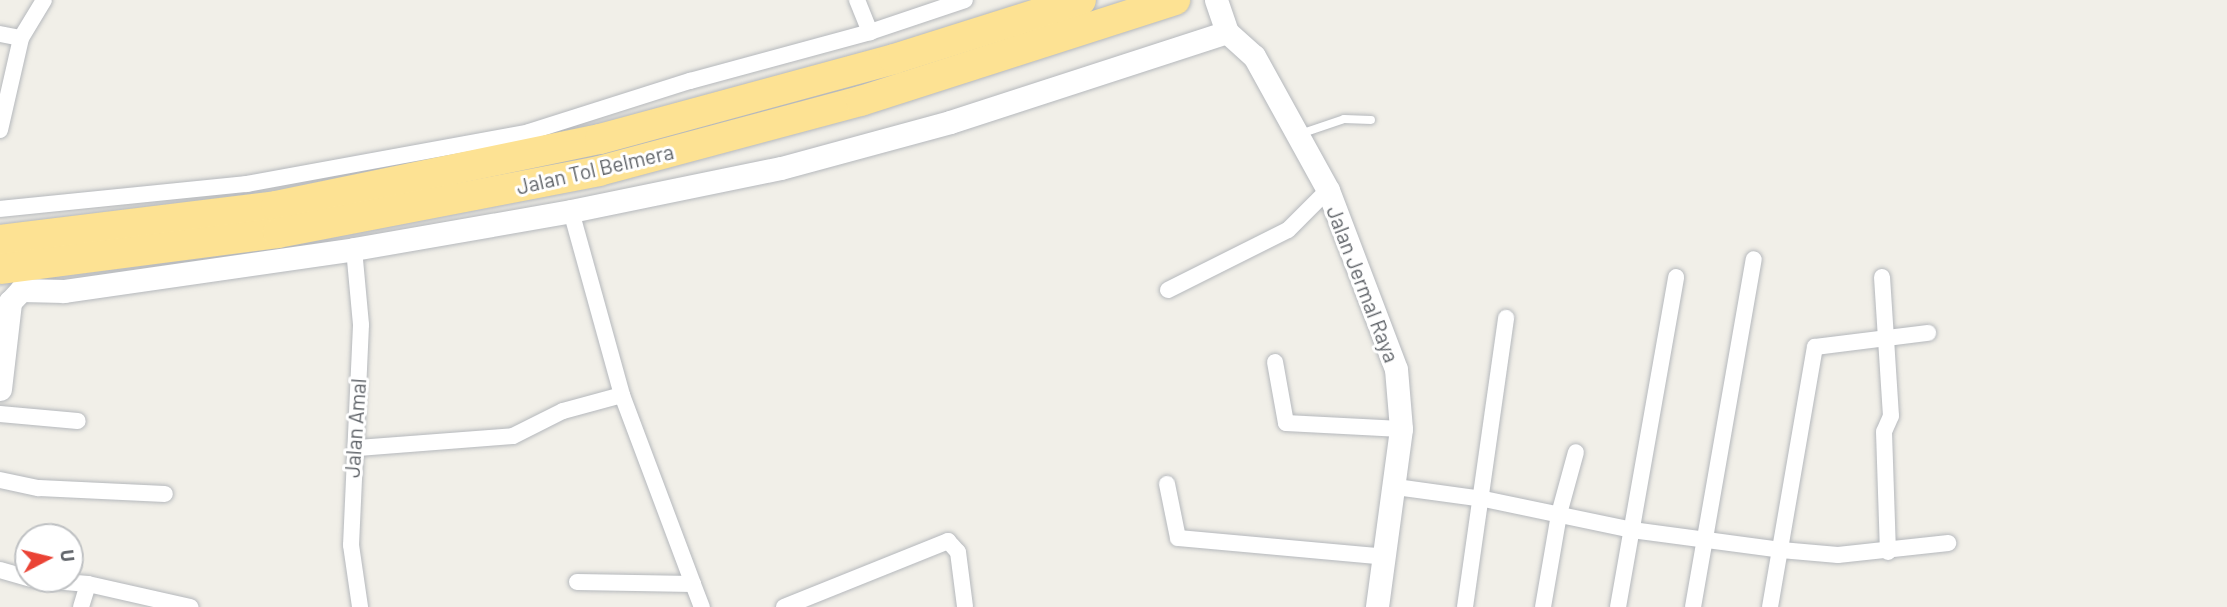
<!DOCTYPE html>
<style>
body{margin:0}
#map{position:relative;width:2227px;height:607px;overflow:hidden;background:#f1efe8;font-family:Barlow,sans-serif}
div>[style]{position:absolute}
.roads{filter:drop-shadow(0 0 2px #b5b8bc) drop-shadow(0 0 2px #b5b8bc)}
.lane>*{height:8px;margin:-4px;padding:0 4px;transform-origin:4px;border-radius:4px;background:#fff}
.street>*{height:16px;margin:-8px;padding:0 8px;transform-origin:8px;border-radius:8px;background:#fff}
.secondary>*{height:23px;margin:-11.5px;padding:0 11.5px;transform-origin:11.5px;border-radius:11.5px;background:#fff}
.highway>*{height:30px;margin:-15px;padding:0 15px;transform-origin:15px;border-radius:15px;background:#fde293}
span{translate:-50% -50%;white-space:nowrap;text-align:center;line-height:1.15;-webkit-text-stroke:6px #fff;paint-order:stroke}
.street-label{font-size:21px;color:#5f6368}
.north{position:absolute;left:14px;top:523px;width:70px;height:70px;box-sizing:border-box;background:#fff;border:2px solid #bfc1c3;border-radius:50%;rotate:83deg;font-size:19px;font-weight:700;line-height:28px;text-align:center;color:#5f6368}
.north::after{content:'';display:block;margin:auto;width:24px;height:32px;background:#ea4335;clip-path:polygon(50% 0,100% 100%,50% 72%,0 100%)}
</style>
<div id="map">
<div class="roads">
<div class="lane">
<i style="left:1300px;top:134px;width:46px;rotate:-18.8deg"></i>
<i style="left:1344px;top:119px;width:27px;rotate:2deg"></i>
</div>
<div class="street">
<i style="left:857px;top:0;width:35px;rotate:68deg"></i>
<i style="left:0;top:34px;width:21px;rotate:11deg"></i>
<i style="left:0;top:130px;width:94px;rotate:-77.1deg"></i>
<i style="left:21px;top:38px;width:44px;rotate:-58.8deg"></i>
<i style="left:0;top:209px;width:248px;rotate:-5.8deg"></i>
<i style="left:247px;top:184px;width:287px;rotate:-10.4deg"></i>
<i style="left:529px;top:132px;width:169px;rotate:-17.6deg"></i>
<i style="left:690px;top:81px;width:187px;rotate:-15.2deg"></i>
<i style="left:870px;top:32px;width:100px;rotate:-18.6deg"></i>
<i style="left:571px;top:211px;width:191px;rotate:74.5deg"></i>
<i style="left:622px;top:395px;width:202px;rotate:69.4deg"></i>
<i style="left:693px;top:584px;width:116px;rotate:-179deg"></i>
<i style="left:354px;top:249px;width:76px;rotate:84.7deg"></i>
<i style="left:361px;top:325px;width:220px;rotate:92.6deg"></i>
<i style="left:351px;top:545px;width:63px;rotate:81.7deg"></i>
<i style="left:1882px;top:277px;width:139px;rotate:86.3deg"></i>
<i style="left:1891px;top:416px;width:17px;rotate:114deg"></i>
<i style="left:1884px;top:432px;width:120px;rotate:88.1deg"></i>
<i style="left:1168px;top:290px;width:134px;rotate:-26.6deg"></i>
<i style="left:1288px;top:230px;width:57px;rotate:-45deg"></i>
<i style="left:1275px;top:362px;width:62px;rotate:79.8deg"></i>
<i style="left:1286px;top:423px;width:115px;rotate:3deg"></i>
<i style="left:0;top:414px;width:78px;rotate:5.1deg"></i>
<i style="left:358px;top:448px;width:155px;rotate:-4.4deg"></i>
<i style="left:513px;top:436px;width:56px;rotate:-26.6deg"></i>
<i style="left:563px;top:411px;width:61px;rotate:-15.2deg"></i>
<i style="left:0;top:480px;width:40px;rotate:12deg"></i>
<i style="left:39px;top:488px;width:126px;rotate:2.7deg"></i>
<i style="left:1167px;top:484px;width:55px;rotate:78.5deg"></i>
<i style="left:1178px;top:538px;width:208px;rotate:5.2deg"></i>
<i style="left:1396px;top:487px;width:89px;rotate:7.8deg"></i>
<i style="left:1484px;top:499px;width:151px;rotate:11.8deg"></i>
<i style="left:1632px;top:530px;width:150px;rotate:7.6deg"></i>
<i style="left:1781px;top:550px;width:57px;rotate:5deg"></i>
<i style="left:1838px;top:555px;width:111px;rotate:-6.2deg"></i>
<i style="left:0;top:570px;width:29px;rotate:16deg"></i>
<i style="left:31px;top:579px;width:57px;rotate:5deg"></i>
<i style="left:88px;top:584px;width:105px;rotate:12.7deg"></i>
<i style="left:693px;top:584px;width:25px;rotate:69deg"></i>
<i style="left:81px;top:607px;width:24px;rotate:-73deg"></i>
<i style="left:784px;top:607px;width:177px;rotate:-21.9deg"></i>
<i style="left:948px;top:541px;width:15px;rotate:48deg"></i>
<i style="left:958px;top:552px;width:55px;rotate:82.7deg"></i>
<i style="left:1465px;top:607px;width:292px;rotate:-81.9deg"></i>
<i style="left:1543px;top:607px;width:94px;rotate:-80.2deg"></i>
<i style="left:1559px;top:514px;width:64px;rotate:-74.7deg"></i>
<i style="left:1618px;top:607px;width:335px;rotate:-80deg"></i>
<i style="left:1693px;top:607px;width:353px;rotate:-80.1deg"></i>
<i style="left:1770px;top:607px;width:264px;rotate:-80.2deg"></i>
<i style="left:1815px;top:347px;width:114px;rotate:-7.1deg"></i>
</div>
<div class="secondary">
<i style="left:1216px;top:0;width:34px;rotate:71deg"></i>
<i style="left:1227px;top:32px;width:36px;rotate:42deg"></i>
<i style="left:1254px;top:56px;width:153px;rotate:61.1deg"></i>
<i style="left:1328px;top:190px;width:191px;rotate:69.2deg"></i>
<i style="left:1396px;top:369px;width:60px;rotate:85.2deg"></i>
<i style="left:1401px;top:429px;width:180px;rotate:97.7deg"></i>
<i style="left:0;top:389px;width:88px;rotate:-83.4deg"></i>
<i style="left:10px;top:302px;width:16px;rotate:-47deg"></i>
<i style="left:21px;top:290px;width:43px;rotate:1.3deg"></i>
<i style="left:64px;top:291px;width:293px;rotate:-8.2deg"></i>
<i style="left:354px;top:249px;width:220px;rotate:-9.9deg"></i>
<i style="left:571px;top:211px;width:214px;rotate:-11.6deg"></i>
<i style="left:781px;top:168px;width:175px;rotate:-15.2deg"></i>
<i style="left:950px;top:122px;width:291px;rotate:-18deg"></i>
</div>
<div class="highway">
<i style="left:0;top:240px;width:278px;rotate:-7deg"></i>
<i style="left:276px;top:206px;width:331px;rotate:-11.7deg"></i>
<i style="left:600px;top:139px;width:305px;rotate:-15.2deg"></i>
<i style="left:894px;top:59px;width:196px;rotate:-17.5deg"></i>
<i style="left:0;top:269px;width:280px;rotate:-7.4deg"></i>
<i style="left:278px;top:233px;width:327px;rotate:-10.9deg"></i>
<i style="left:599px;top:171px;width:271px;rotate:-15deg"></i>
<i style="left:861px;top:101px;width:330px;rotate:-17.8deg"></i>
</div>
</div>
<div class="street-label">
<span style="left:595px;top:169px;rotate:-13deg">Jalan Tol Belmera</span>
<span style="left:1363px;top:284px;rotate:69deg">Jalan Jermal Raya</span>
<span style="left:355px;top:428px;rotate:-86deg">Jalan Amal</span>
</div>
<div class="north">U</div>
</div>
